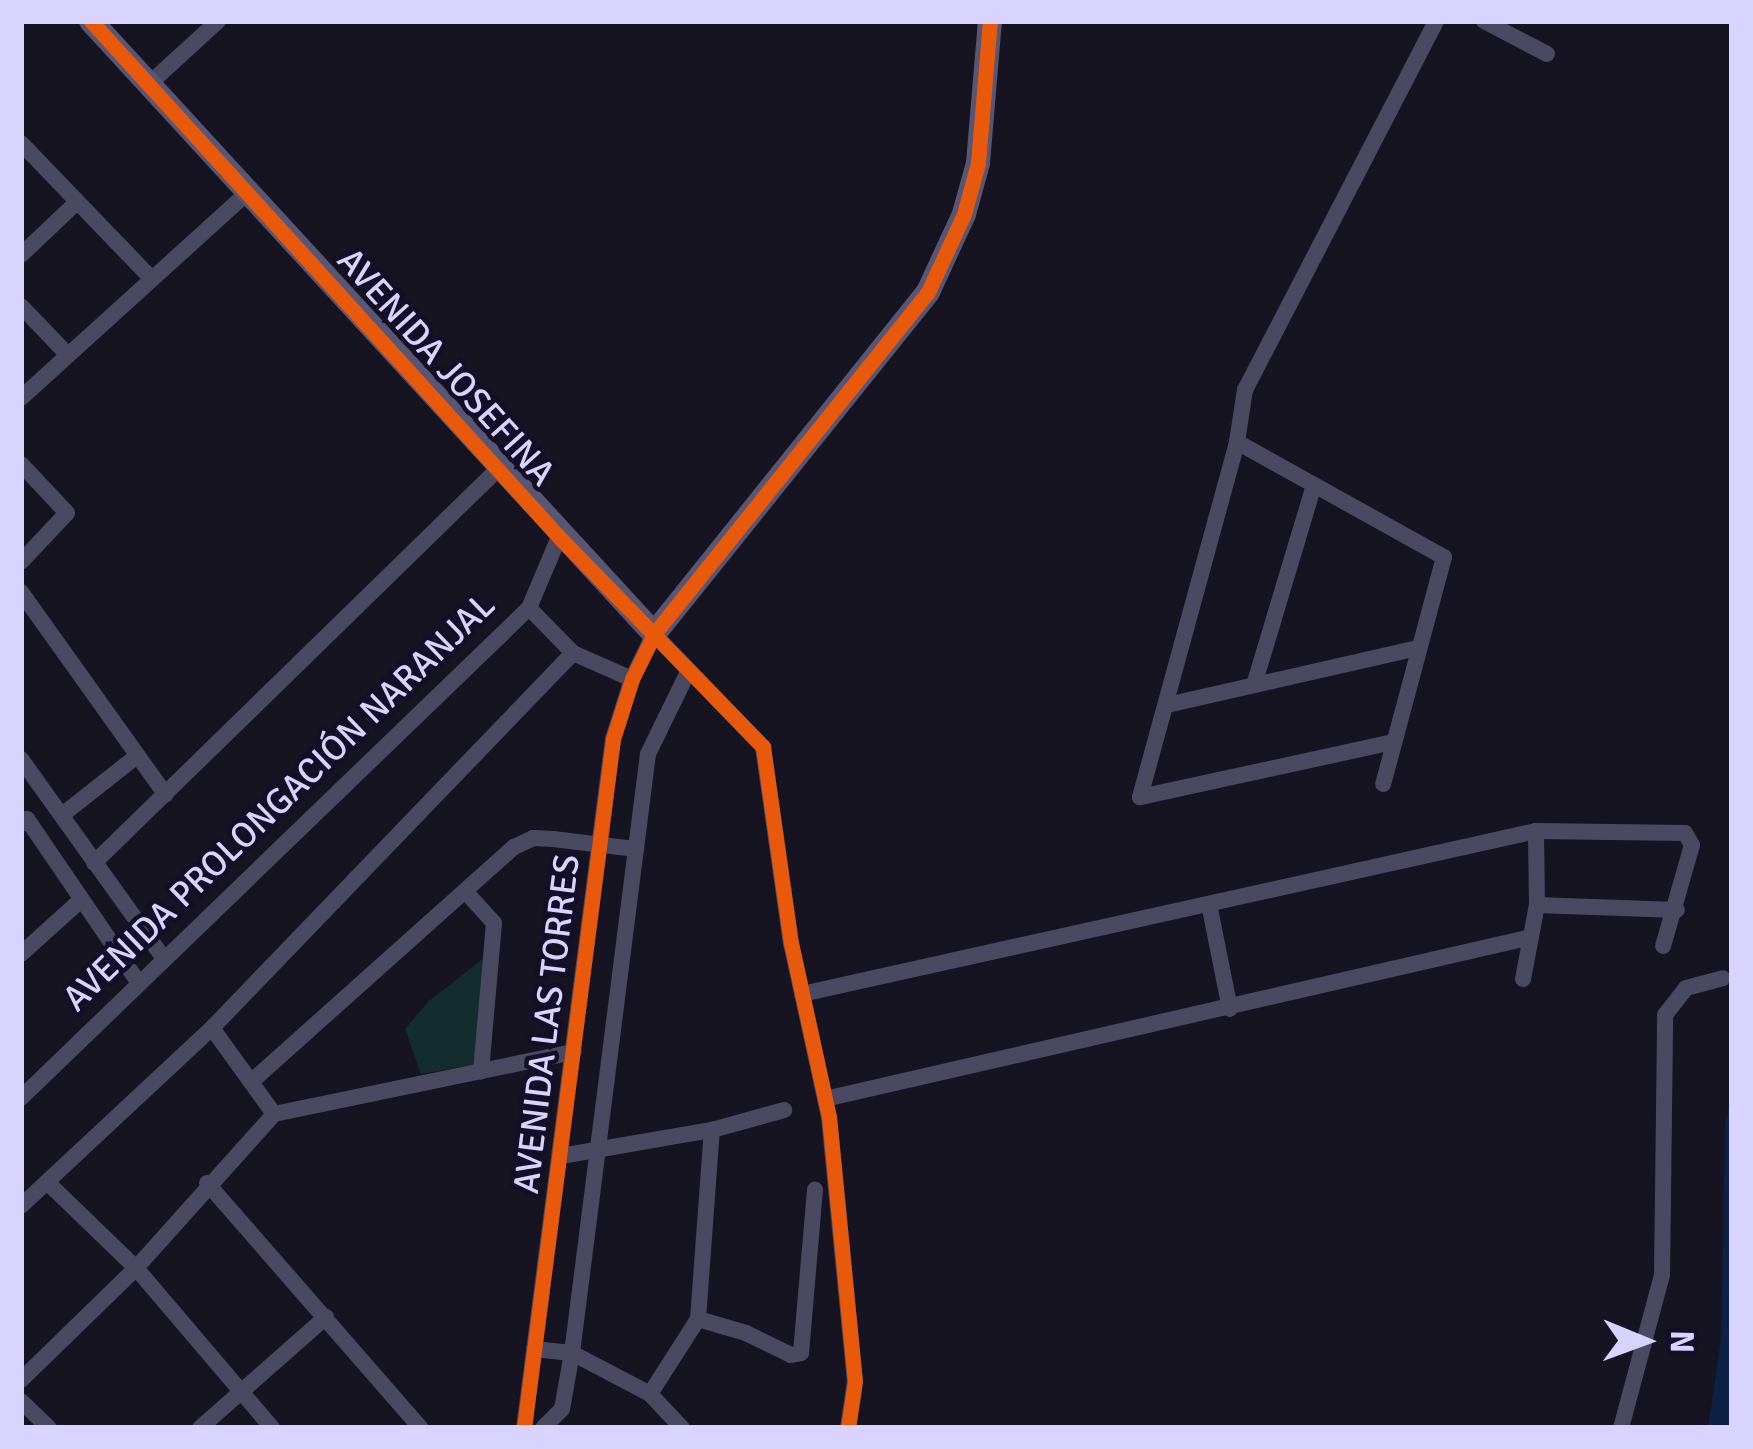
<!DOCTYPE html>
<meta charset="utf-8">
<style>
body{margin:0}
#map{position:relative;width:1753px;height:1449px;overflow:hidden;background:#161421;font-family:Signika,sans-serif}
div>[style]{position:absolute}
.green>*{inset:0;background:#132c2d}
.water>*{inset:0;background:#0d2144}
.street>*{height:16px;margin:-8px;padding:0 8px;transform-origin:8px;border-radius:8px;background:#4a4962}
.secondary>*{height:24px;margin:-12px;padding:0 12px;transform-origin:12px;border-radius:12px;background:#575674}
.cycleway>*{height:15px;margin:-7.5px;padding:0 7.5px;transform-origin:7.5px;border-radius:7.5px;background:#e8590c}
span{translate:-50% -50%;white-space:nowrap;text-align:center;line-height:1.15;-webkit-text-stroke:9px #130f26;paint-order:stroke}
.street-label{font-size:36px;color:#d9d4ff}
.frame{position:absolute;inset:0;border:24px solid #d9d4ff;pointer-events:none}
.north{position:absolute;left:1585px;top:1281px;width:120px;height:120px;-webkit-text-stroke:9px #130f26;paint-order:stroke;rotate:91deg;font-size:33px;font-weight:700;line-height:48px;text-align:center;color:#d9d4ff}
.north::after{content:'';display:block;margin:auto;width:42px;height:54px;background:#d9d4ff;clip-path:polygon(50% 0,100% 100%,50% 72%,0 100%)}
</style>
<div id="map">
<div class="green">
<i style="clip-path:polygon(489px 954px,477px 1064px,421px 1074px,405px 1029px,429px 1001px)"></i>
</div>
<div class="water">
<i style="clip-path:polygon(1732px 1090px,1732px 1428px,1708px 1428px,1721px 1339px,1725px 1124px)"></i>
</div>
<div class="street">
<i style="left:1484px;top:21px;width:71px;rotate:27.6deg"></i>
<i style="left:148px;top:85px;width:95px;rotate:-42.4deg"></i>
<i style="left:21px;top:143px;width:185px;rotate:46.1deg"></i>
<i style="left:21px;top:255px;width:76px;rotate:-43.4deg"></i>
<i style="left:21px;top:306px;width:66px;rotate:46.2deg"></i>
<i style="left:21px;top:398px;width:305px;rotate:-42.2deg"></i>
<i style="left:1237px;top:442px;width:237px;rotate:29.1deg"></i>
<i style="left:1444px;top:557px;width:235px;rotate:105deg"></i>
<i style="left:21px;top:464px;width:67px;rotate:46.8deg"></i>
<i style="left:67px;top:513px;width:67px;rotate:133.2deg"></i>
<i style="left:21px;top:592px;width:249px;rotate:54.5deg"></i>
<i style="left:529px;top:608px;width:63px;rotate:45.6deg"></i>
<i style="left:573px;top:653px;width:64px;rotate:23.8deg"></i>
<i style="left:1254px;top:685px;width:209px;rotate:-73.3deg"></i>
<i style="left:1167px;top:705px;width:256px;rotate:-12.8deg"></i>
<i style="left:1393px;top:742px;width:259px;rotate:167.7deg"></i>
<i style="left:1140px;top:797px;width:368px;rotate:-74.7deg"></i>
<i style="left:1237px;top:442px;width:53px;rotate:-81.3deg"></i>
<i style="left:1245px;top:390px;width:416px;rotate:-62.6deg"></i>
<i style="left:21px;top:759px;width:244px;rotate:54.4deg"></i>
<i style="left:62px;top:815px;width:95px;rotate:-38.2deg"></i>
<i style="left:21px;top:824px;width:8px;rotate:-40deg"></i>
<i style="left:27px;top:819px;width:197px;rotate:55.7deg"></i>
<i style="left:94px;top:863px;width:564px;rotate:-44.28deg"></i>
<i style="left:465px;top:891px;width:43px;rotate:47.8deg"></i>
<i style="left:494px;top:923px;width:149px;rotate:95deg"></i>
<i style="left:1209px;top:904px;width:107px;rotate:78.7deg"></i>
<i style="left:1537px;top:905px;width:140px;rotate:2deg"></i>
<i style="left:21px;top:954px;width:81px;rotate:-42deg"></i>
<i style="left:1523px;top:979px;width:75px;rotate:-79.3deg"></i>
<i style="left:1537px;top:905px;width:74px;rotate:-90.8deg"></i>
<i style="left:802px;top:994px;width:752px;rotate:-12.52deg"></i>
<i style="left:1536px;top:831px;width:149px;rotate:0.8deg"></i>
<i style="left:1685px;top:833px;width:14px;rotate:60deg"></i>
<i style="left:1692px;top:845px;width:105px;rotate:106deg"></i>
<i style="left:251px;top:1082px;width:353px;rotate:-41.8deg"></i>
<i style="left:514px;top:847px;width:21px;rotate:-25deg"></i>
<i style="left:533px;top:838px;width:20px;rotate:3deg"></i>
<i style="left:553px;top:839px;width:84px;rotate:6.9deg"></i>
<i style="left:21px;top:1098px;width:706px;rotate:-43.97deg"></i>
<i style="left:529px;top:608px;width:77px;rotate:-67.1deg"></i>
<i style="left:825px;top:1099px;width:724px;rotate:-12.92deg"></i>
<i style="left:274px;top:1114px;width:306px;rotate:-11.7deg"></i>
<i style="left:561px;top:1156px;width:153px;rotate:-9.8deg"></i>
<i style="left:712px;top:1130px;width:75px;rotate:-15.5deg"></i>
<i style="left:47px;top:1182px;width:124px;rotate:44deg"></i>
<i style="left:136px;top:1268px;width:210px;rotate:49.6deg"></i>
<i style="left:207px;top:1183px;width:325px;rotate:48.9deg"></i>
<i style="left:21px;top:1206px;width:261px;rotate:-43deg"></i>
<i style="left:212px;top:1028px;width:521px;rotate:-46.09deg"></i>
<i style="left:698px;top:1319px;width:50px;rotate:16.3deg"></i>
<i style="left:746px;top:1333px;width:50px;rotate:26.1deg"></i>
<i style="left:791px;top:1355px;width:10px;rotate:-11deg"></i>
<i style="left:801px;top:1353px;width:164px;rotate:-85.1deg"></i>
<i style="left:534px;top:1349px;width:38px;rotate:6deg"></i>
<i style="left:572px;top:1353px;width:88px;rotate:27.7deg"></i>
<i style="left:650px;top:1394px;width:47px;rotate:46.7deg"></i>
<i style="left:21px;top:1380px;width:161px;rotate:-44.2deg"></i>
<i style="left:136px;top:1268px;width:207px;rotate:-48.1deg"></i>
<i style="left:274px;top:1114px;width:106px;rotate:-125.8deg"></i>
<i style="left:650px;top:1394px;width:89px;rotate:-57.4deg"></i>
<i style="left:698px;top:1319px;width:190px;rotate:-85.8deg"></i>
<i style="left:21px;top:1401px;width:39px;rotate:44deg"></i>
<i style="left:200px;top:1428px;width:168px;rotate:-41.4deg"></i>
<i style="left:524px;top:1428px;width:695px;rotate:-82.64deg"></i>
<i style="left:613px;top:739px;width:63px;rotate:-72.4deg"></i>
<i style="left:632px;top:679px;width:50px;rotate:-63.9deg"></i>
<i style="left:654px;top:634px;width:157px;rotate:46deg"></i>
<i style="left:763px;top:747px;width:198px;rotate:81.9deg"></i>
<i style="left:791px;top:943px;width:178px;rotate:77.7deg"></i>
<i style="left:829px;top:1117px;width:265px;rotate:84.4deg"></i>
<i style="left:855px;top:1381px;width:48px;rotate:98.5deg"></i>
<i style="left:543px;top:1428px;width:27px;rotate:-45deg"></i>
<i style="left:562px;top:1409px;width:57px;rotate:-79.9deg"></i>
<i style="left:572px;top:1353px;width:604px;rotate:-82.77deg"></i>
<i style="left:648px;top:754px;width:93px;rotate:-64deg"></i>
<i style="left:1621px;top:1428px;width:158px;rotate:-75deg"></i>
<i style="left:1662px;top:1275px;width:260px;rotate:-89.3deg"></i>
<i style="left:1665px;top:1015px;width:34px;rotate:-52deg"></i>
<i style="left:1686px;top:988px;width:38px;rotate:-15deg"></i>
</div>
<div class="secondary">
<i style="left:91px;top:21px;width:832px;rotate:47.43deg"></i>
<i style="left:654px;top:634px;width:438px;rotate:-51.3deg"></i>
<i style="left:928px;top:292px;width:86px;rotate:-65.2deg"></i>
<i style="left:964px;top:214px;width:53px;rotate:-74.6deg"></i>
<i style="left:978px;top:163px;width:143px;rotate:-85.2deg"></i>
</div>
<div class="cycleway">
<i style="left:91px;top:21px;width:697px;rotate:47.79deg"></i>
<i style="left:559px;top:537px;width:293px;rotate:45.8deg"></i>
<i style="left:763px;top:747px;width:198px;rotate:81.9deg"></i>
<i style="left:791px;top:943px;width:178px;rotate:77.7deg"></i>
<i style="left:829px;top:1117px;width:265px;rotate:84.4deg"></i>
<i style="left:855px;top:1381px;width:48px;rotate:98.5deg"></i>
<i style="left:524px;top:1428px;width:695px;rotate:-82.64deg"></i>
<i style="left:613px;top:739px;width:63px;rotate:-72.4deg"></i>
<i style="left:632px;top:679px;width:50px;rotate:-63.9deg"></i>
<i style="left:654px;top:634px;width:438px;rotate:-51.3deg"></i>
<i style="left:928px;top:292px;width:86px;rotate:-65.2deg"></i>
<i style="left:964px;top:214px;width:53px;rotate:-74.6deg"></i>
<i style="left:978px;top:163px;width:143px;rotate:-85.2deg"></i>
</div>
<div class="street-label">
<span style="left:446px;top:367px;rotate:48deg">AVENIDA JOSEFINA</span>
<span style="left:279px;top:802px;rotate:-44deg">AVENIDA PROLONGACIÓN NARANJAL</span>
<span style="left:547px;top:1024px;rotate:-83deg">AVENIDA LAS TORRES</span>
</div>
<div class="frame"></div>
<div class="north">N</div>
</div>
